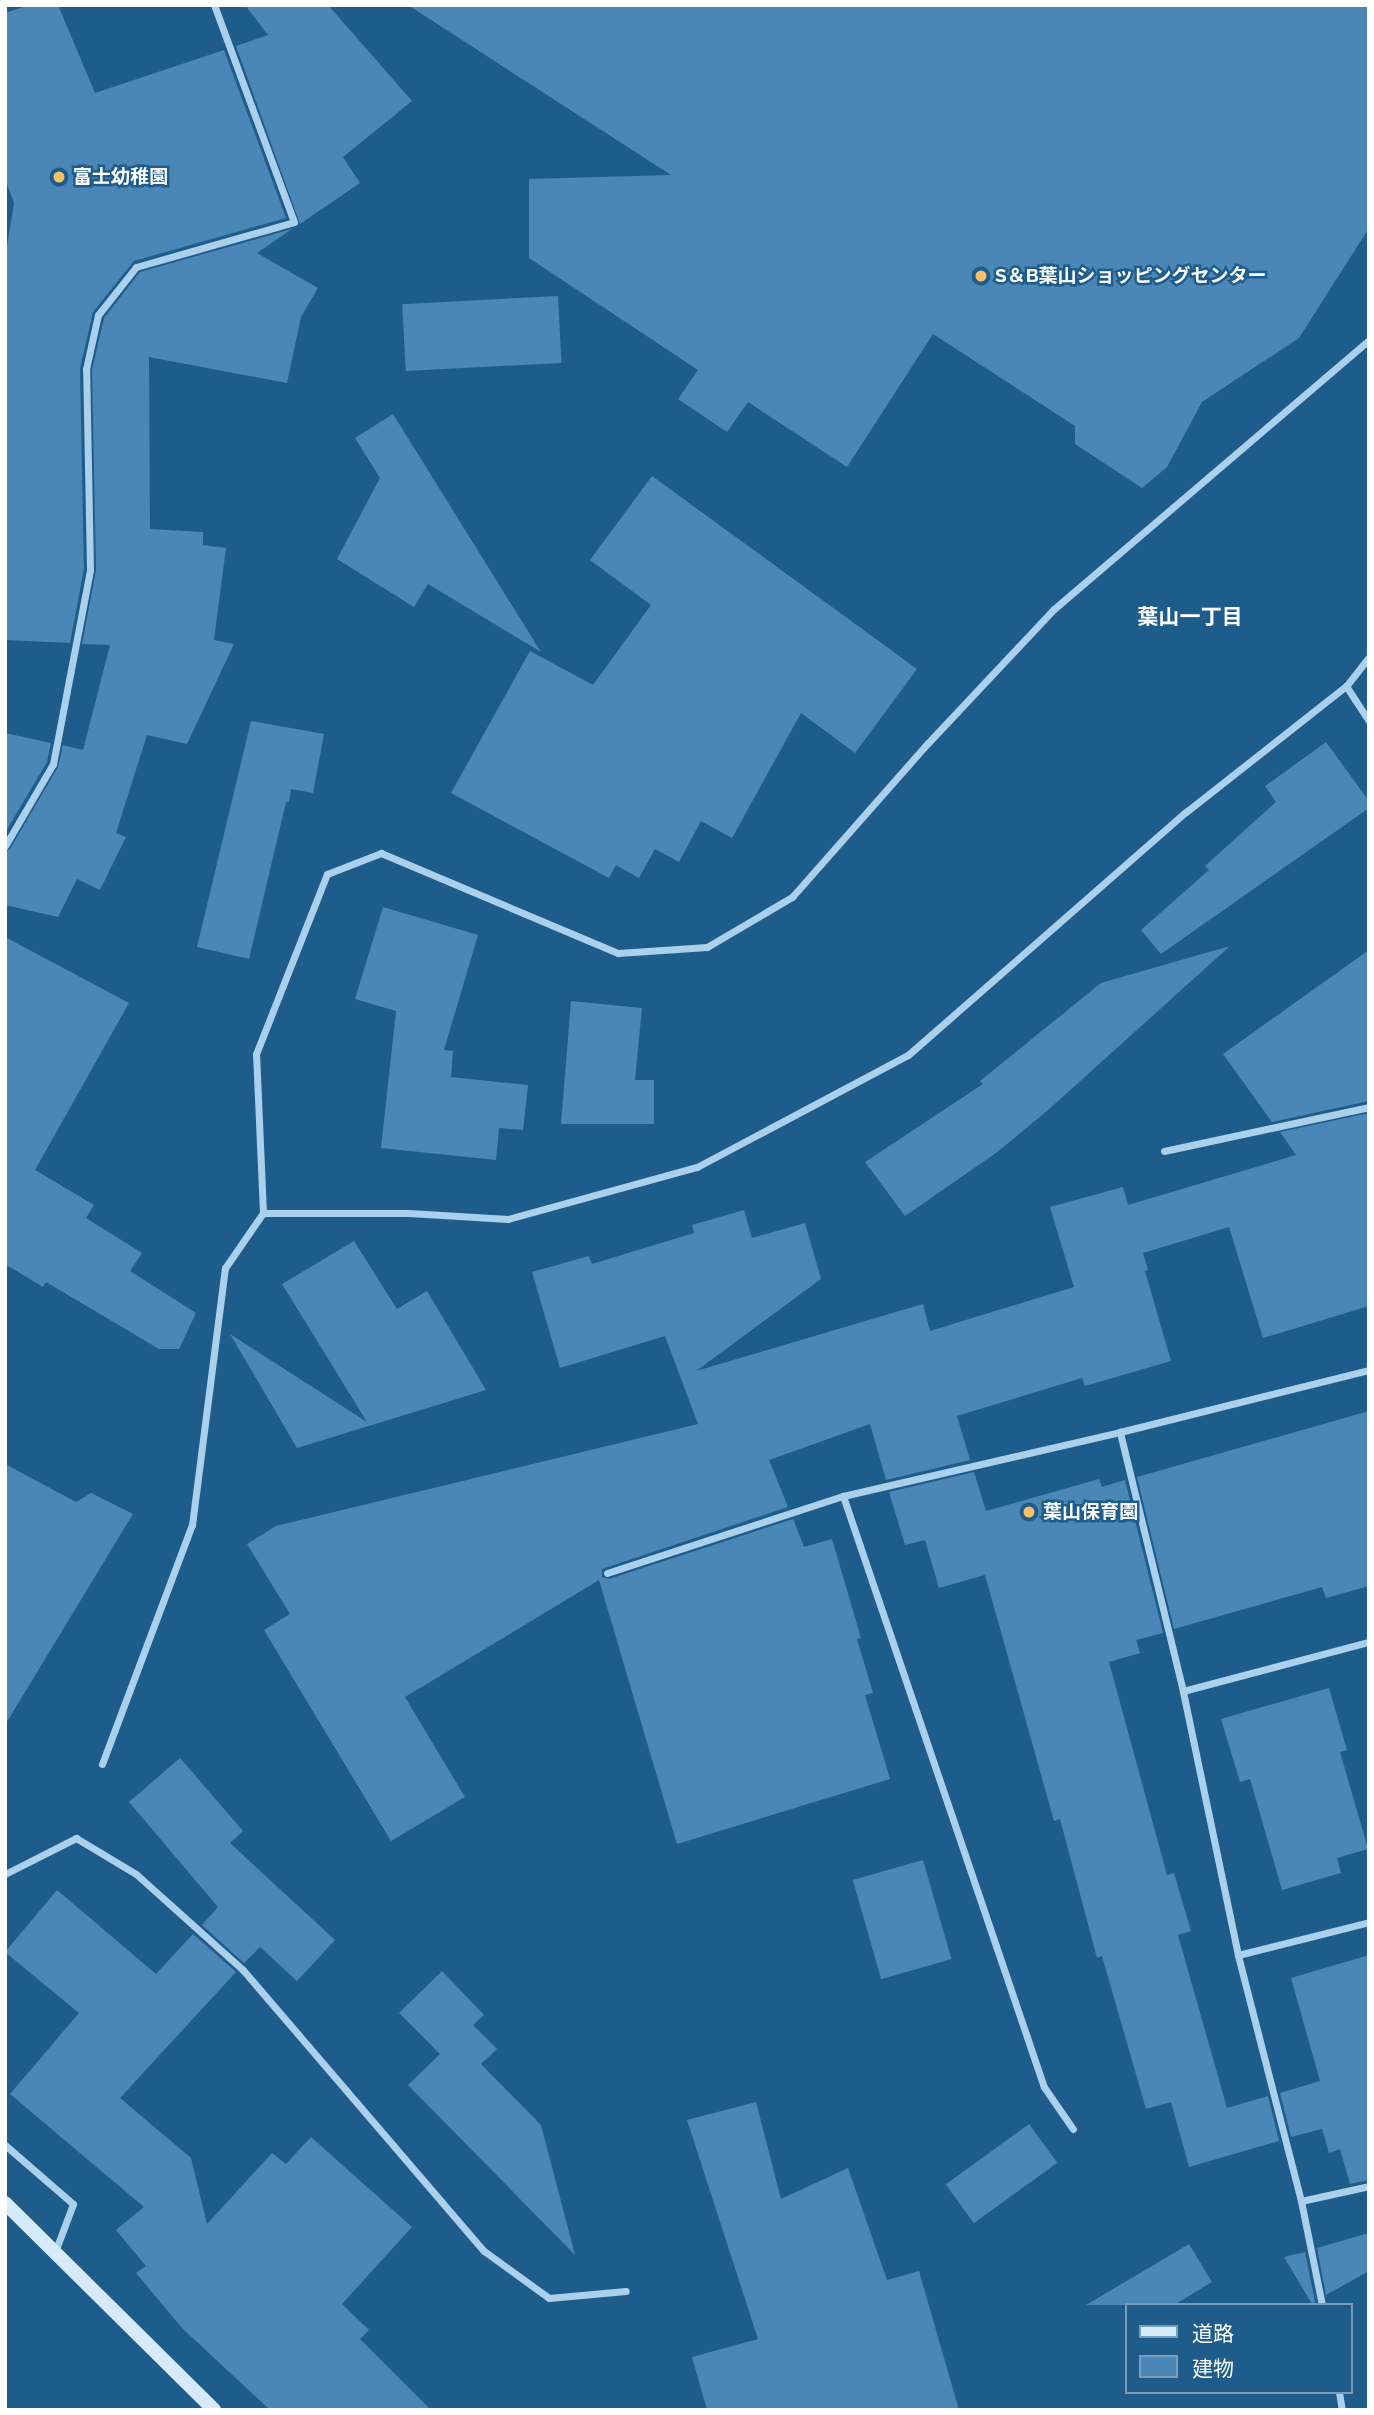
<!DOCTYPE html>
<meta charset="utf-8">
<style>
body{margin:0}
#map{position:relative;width:1374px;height:2415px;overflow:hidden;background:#1e5c8c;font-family:Raleway,"Noto Sans JP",sans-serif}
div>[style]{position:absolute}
.building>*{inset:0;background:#4a87b6;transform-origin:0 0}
.street>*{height:7px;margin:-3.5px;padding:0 3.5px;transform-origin:3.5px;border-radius:3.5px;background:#aad0ec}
.secondary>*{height:14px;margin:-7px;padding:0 7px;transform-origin:7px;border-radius:7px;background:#d7eaf9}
.dots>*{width:19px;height:19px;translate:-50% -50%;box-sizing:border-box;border:4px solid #1e5c8c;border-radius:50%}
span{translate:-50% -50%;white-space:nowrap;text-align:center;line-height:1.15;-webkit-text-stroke:5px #1e5c8c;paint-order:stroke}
.poi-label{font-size:19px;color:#fff;font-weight:700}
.left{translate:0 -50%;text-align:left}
.neighbourhood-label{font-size:21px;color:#fff;font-weight:700}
.frame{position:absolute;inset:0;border:7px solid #fff;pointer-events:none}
.legend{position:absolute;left:1125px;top:2303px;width:228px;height:91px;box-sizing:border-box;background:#1e5c8c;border:2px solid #789dba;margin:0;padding:9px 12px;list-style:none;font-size:21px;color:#fff}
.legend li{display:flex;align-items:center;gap:14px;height:35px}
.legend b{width:35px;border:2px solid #789dba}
</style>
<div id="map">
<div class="building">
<i style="clip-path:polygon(30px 5px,58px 5px,95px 93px,224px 50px,286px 218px,134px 261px,93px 312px,80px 369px,84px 569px,70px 643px,5px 640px,5px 259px,14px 203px,5px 179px,5px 13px)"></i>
<i style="clip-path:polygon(245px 5px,328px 5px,412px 101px,343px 157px,360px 183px,300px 224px,236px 46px,268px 35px)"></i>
<i style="clip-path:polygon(408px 5px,1369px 5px,1369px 228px,1299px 338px,1202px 402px,1167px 467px,1142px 488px,1075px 444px,1075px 426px,933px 334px,847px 467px,748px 402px,727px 432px,678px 399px,698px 370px,529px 258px,529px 179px,671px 175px)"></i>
<i style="clip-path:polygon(292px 229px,257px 253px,318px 288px,301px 317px,287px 383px,149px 357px,150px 529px,203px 532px,203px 545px,226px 548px,214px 640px,234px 644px,187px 744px,147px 735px,116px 833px,126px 837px,100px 890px,77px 879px,58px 917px,5px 905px,5px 852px,10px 849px,58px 767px,63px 745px,83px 750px,110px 645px,82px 644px,96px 570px,92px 370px,104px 318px,140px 272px)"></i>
<i style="left:558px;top:296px;width:67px;height:156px;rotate:87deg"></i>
<i style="clip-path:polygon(393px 414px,541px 652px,428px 584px,414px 607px,337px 559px,380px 478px,355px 438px)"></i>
<i style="clip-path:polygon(652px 476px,917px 669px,855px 753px,801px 713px,732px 838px,701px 821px,679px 862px,655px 849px,639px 878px,616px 865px,609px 878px,451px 793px,530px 651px,593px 685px,651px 605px,590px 560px)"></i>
<i style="clip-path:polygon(251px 721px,324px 734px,313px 793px,291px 789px,289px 802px,286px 802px,249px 959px,197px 947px)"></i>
<i style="clip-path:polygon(5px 733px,51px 743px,47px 762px,5px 833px)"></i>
<i style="clip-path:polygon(1326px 742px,1369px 801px,1369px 808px,1161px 954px,1141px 930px,1209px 870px,1205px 866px,1276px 802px,1265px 786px)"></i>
<i style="clip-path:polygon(383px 907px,478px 935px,444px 1050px,453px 1051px,451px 1077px,528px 1085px,523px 1130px,499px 1128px,496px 1160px,381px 1148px,396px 1011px,355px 999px)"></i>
<i style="clip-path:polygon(5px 937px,129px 1003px,35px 1170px,94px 1205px,86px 1218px,142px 1253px,130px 1271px,196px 1313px,179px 1349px,159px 1349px,46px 1282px,43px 1287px,5px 1264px)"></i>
<i style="clip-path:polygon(1230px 946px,1047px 1111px,996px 1153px,905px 1216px,865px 1162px,983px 1084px,980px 1081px,1101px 983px)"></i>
<i style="clip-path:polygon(1369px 950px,1369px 1101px,1272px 1122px,1223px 1054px)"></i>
<i style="clip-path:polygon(571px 1001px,642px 1008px,635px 1080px,654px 1080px,654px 1124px,561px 1124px)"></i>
<i style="clip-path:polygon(1369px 1113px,1369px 1306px,1263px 1338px,1229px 1227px,1143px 1253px,1148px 1270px,1145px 1271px,1171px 1361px,1085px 1386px,1082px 1378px,957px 1416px,970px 1460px,886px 1480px,870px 1424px,769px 1460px,788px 1507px,602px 1569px,602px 1577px,609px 1579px,793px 1519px,804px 1547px,832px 1539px,861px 1638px,857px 1639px,873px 1693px,865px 1695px,890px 1779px,677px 1844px,599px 1580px,405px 1697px,465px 1797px,391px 1841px,264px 1630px,290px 1614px,247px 1544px,276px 1526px,698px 1424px,665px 1336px,560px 1368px,532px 1272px,589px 1256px,592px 1264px,694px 1233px,692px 1225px,744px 1210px,752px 1238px,805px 1223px,821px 1279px,696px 1371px,923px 1304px,930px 1331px,1074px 1287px,1050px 1207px,1123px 1187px,1128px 1205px,1296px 1155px,1280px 1132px)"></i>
<i style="clip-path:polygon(354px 1241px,397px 1309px,427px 1291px,486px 1390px,297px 1448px,230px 1334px,367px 1422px,282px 1284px)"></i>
<i style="clip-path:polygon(1369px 1411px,1369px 1586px,1326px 1598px,1322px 1587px,1174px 1629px,1137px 1477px)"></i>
<i style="clip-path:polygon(5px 1464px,76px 1502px,91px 1493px,133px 1514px,5px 1725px)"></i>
<i style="clip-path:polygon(974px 1472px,986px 1511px,1099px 1479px,1102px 1487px,1125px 1480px,1163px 1633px,1136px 1640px,1140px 1653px,1109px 1662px,1167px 1875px,1174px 1873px,1191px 1931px,1178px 1935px,1227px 2108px,1268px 2096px,1279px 2141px,1189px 2167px,1171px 2102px,1146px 2109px,1102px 1956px,1097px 1958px,1060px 1819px,1054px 1821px,985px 1575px,939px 1588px,925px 1540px,905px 1545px,889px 1492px)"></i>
<i style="clip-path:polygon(1329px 1688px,1347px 1750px,1340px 1752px,1368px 1849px,1337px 1858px,1341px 1873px,1282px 1890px,1250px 1779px,1240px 1782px,1221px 1719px)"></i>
<i style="clip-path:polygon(180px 1758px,243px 1831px,230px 1843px,335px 1940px,297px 1981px,260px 1947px,244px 1963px,202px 1925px,218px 1907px,129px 1802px)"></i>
<i style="left:923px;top:1860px;width:103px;height:73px;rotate:74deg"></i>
<i style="clip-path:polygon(57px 1890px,156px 1974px,193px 1934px,236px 1972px,120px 2098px,191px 2158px,207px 2224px,272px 2153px,286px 2164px,311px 2137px,412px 2227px,342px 2304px,369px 2330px,360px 2339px,431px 2410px,270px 2410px,182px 2328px,136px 2273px,146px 2266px,116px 2230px,144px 2207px,10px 2094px,79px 2013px,5px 1952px)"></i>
<i style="clip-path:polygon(1369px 1955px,1369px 2180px,1350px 2184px,1340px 2149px,1329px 2153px,1322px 2129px,1291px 2137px,1280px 2093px,1320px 2081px,1291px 1978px)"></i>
<i style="clip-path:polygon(442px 1971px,484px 2015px,473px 2025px,497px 2049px,481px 2064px,541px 2125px,575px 2255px,408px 2085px,440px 2054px,399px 2013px)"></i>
<i style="clip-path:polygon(756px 2102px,781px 2199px,848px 2168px,887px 2280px,919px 2271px,959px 2410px,707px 2410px,692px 2357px,758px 2339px,687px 2120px)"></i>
<i style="left:1029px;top:2124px;width:48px;height:103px;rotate:54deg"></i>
<i style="clip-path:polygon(1369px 2233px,1369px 2271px,1326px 2295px,1317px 2248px)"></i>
<i style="clip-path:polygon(1189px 2244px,1212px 2282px,1174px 2305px,1086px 2305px)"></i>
<i style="clip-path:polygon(1305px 2252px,1315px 2302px,1312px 2304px,1284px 2257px)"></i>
</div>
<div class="street">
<i style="left:1369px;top:657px;width:37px;rotate:128deg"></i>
<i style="left:1346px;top:686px;width:42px;rotate:56.7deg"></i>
<i style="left:5px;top:846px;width:95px;rotate:-59.7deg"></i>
<i style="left:53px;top:764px;width:197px;rotate:-79.2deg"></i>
<i style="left:90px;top:570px;width:201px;rotate:-91.1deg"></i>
<i style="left:86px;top:369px;width:55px;rotate:-77.5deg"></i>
<i style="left:98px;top:315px;width:61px;rotate:-51.6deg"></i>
<i style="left:136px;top:267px;width:164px;rotate:-15.9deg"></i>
<i style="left:294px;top:222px;width:231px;rotate:-110.2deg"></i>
<i style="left:1164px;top:1151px;width:210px;rotate:-12.1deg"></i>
<i style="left:263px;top:1213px;width:146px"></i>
<i style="left:409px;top:1213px;width:99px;rotate:3.5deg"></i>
<i style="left:508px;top:1219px;width:196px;rotate:-15.4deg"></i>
<i style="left:697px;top:1167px;width:239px;rotate:-28deg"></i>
<i style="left:908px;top:1055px;width:369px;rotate:-41.2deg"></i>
<i style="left:1186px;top:812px;width:204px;rotate:-38.2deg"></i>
<i style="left:843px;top:1496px;width:624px;rotate:71.22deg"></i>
<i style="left:1044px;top:2087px;width:51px;rotate:55.4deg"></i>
<i style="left:607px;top:1573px;width:248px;rotate:-18.1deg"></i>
<i style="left:843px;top:1496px;width:284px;rotate:-13deg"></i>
<i style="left:1183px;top:1691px;width:192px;rotate:-14.8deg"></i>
<i style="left:102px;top:1764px;width:255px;rotate:-69.4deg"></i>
<i style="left:192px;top:1525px;width:259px;rotate:-82.7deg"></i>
<i style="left:225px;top:1268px;width:67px;rotate:-55.4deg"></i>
<i style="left:263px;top:1213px;width:159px;rotate:-92.5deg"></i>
<i style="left:256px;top:1054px;width:193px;rotate:-68.5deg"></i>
<i style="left:327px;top:874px;width:58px;rotate:-21.3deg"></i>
<i style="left:381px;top:853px;width:257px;rotate:22.9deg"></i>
<i style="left:618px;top:953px;width:89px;rotate:-3.9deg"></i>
<i style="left:707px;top:947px;width:99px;rotate:-30.5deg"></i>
<i style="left:792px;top:897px;width:205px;rotate:-48.6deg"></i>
<i style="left:928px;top:743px;width:184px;rotate:-46.8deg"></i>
<i style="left:1054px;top:609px;width:414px;rotate:-40.5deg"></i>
<i style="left:5px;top:1874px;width:80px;rotate:-26.9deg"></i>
<i style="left:76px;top:1838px;width:70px;rotate:31deg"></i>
<i style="left:136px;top:1874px;width:144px;rotate:41.9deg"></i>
<i style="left:243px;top:1970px;width:370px;rotate:49.4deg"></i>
<i style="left:484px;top:2251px;width:80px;rotate:35.9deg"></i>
<i style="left:549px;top:2298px;width:77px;rotate:-5.2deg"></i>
<i style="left:1238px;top:1955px;width:135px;rotate:-14.1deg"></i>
<i style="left:5px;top:2145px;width:90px;rotate:40.9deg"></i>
<i style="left:73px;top:2204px;width:51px;rotate:110.6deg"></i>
<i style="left:1301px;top:2201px;width:70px;rotate:-12.4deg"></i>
<i style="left:1322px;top:2305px;width:106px;rotate:-101.4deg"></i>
<i style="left:1301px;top:2201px;width:254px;rotate:-104.4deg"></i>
<i style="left:1238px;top:1955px;width:270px;rotate:-101.8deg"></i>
<i style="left:1183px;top:1691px;width:267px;rotate:-103.7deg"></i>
<i style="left:1120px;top:1432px;width:257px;rotate:-14deg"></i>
<i style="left:1339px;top:2392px;width:18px;rotate:81deg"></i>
</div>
<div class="secondary">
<i style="left:5px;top:2203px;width:294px;rotate:44.7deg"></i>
</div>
<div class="dots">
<i style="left:59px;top:177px;background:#fbbf69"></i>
<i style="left:981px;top:276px;background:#fbbf69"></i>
<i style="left:1029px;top:1512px;background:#fbbf69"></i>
</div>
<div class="poi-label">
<span class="left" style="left:73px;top:177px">富士幼稚園</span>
<span class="left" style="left:995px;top:276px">S＆B葉山ショッピングセンター</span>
<span class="left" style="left:1043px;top:1512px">葉山保育園</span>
</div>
<div class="neighbourhood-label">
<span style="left:1190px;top:617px">葉山一丁目</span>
</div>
<div class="frame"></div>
<ul class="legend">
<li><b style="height:9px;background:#d7eaf9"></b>道路</li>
<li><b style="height:19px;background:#4a87b6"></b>建物</li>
</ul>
</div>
